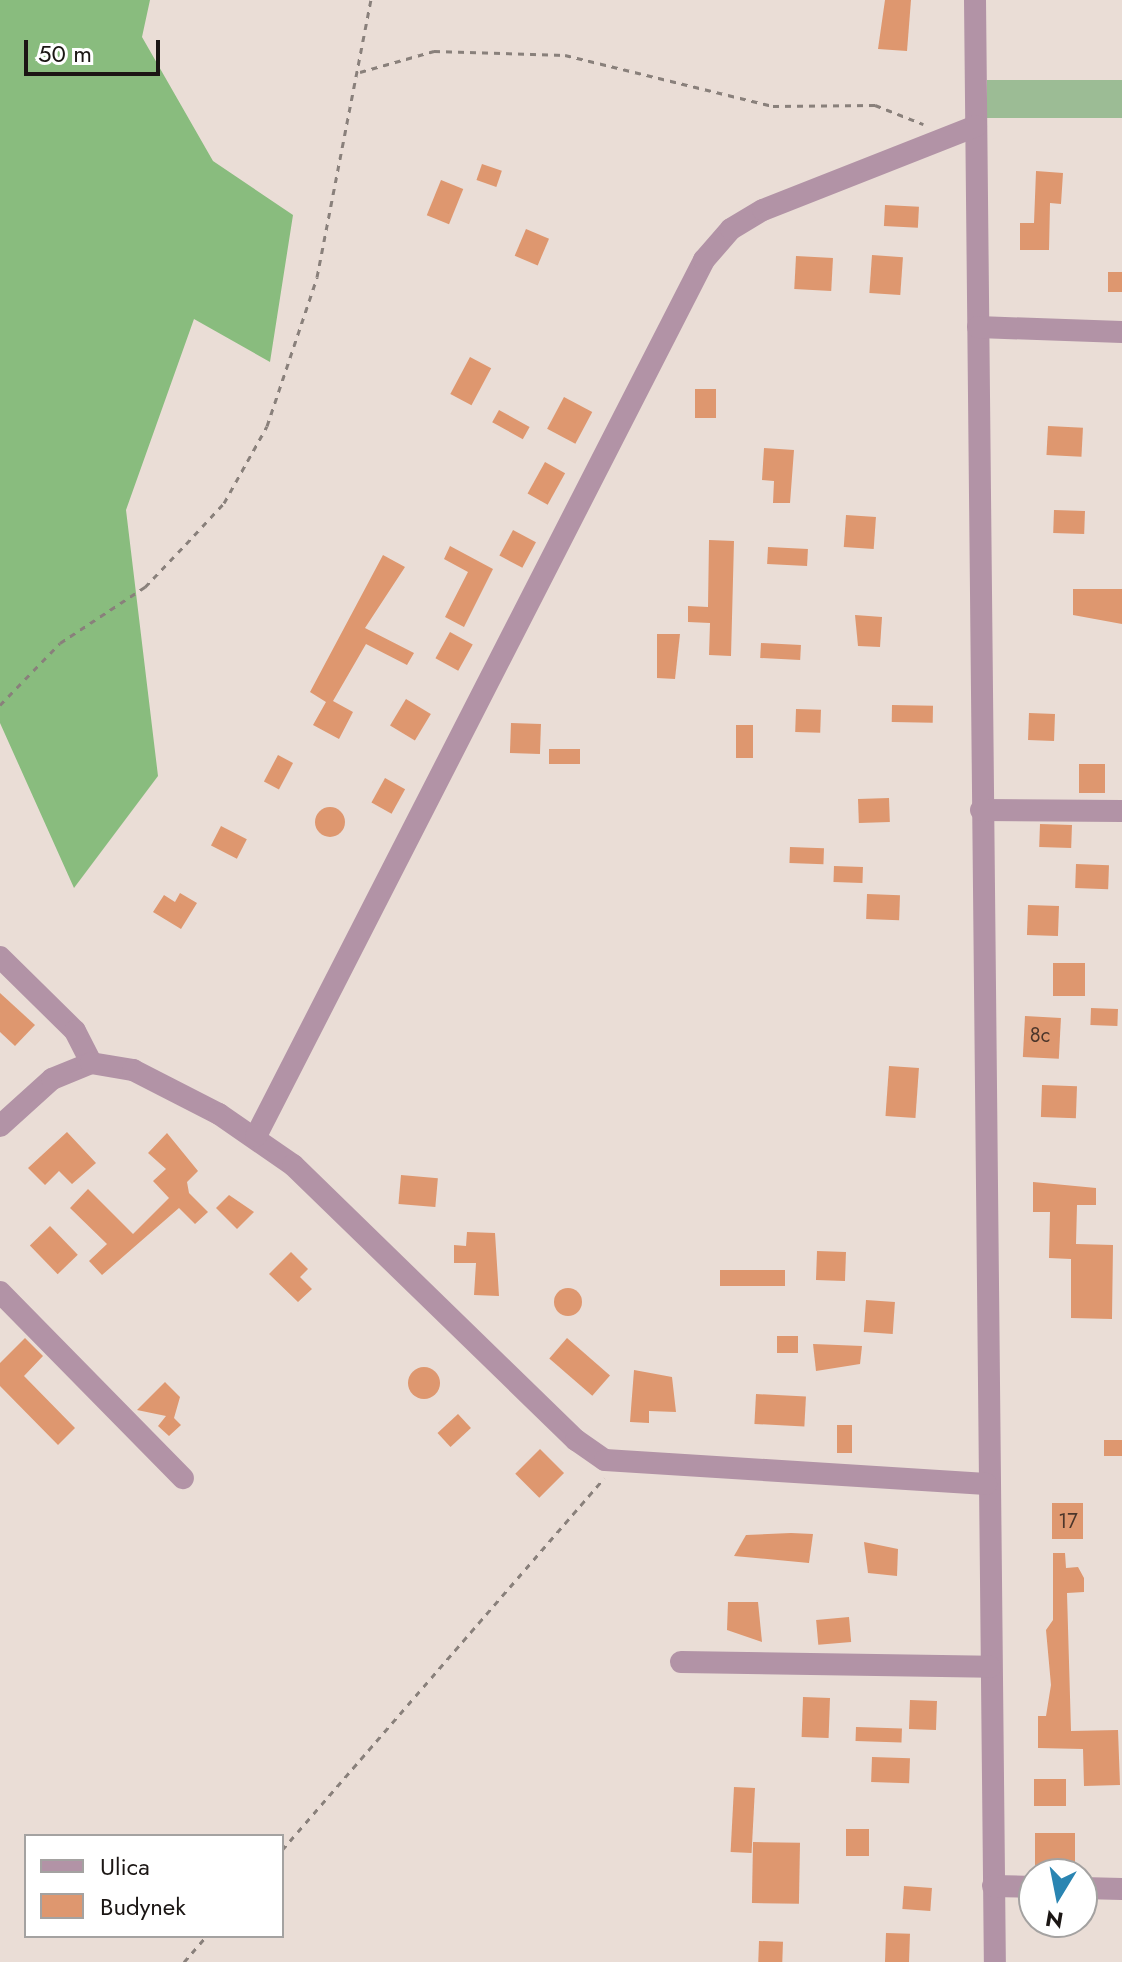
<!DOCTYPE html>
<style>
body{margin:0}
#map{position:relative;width:1122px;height:1962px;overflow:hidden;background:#eaddd6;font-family:Jost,sans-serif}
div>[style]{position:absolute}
.green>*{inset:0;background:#9cbc95;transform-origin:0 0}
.forest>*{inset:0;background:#89bc7e}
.building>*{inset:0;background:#de976f;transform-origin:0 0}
.round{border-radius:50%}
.path>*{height:3px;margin-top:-1.5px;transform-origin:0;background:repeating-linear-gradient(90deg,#89807b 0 6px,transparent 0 12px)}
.minor>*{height:22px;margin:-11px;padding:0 11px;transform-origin:11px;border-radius:11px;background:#b293a6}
span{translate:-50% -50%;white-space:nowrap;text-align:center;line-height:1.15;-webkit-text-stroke:6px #fff;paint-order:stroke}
.number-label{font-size:20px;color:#4c362b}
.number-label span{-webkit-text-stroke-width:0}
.legend{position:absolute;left:24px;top:1834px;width:260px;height:104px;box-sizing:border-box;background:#fff;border:2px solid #a4a2a1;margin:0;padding:10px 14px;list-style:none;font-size:24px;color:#1b1614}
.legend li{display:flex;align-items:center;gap:16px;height:40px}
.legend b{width:40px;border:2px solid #a4a2a1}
.north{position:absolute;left:1018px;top:1858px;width:80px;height:80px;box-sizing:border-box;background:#fff;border:2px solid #a4a2a1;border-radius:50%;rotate:190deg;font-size:22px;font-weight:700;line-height:32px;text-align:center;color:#1b1614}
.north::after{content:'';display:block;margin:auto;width:28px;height:36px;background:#2a85b2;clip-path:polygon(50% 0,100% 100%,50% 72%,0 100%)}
.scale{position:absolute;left:24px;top:40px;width:136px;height:36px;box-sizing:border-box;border:4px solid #1b1614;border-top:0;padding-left:10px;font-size:24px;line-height:28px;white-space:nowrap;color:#1b1614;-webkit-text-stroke:6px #fff;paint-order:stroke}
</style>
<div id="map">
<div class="green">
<i style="left:1122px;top:80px;width:38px;height:135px;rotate:90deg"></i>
</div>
<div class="forest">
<i style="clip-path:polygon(0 0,150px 0,142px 37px,213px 161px,293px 215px,270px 362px,194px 319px,126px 510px,158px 776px,74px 888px,0 723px)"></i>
</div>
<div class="building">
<i style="clip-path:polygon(885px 0,911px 0,907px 51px,878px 49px)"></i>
<i style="left:482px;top:164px;width:21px;height:17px;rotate:19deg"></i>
<i style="clip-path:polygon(1036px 171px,1063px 173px,1061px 204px,1050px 203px,1049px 250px,1020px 250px,1020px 223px,1034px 223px)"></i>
<i style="left:441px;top:180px;width:24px;height:38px;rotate:22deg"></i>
<i style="left:885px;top:205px;width:34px;height:21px;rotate:3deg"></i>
<i style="left:526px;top:229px;width:25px;height:29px;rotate:23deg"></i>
<i style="left:872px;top:255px;width:31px;height:38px;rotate:4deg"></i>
<i style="left:796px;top:256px;width:37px;height:33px;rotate:3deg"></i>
<i style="left:1108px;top:272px;width:14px;height:20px"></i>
<i style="left:470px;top:357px;width:24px;height:42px;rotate:28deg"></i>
<i style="left:695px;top:389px;width:21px;height:29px"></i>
<i style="left:564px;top:397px;width:32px;height:36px;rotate:28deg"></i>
<i style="left:499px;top:410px;width:35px;height:14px;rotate:29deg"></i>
<i style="left:1048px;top:426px;width:35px;height:29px;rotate:3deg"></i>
<i style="clip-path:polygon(764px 448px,794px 450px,790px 503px,773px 503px,774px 481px,762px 480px)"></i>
<i style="left:545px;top:462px;width:23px;height:36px;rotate:29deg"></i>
<i style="left:1054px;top:510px;width:31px;height:23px;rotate:2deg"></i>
<i style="left:846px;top:515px;width:30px;height:32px;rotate:4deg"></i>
<i style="left:513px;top:530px;width:26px;height:29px;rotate:28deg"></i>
<i style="clip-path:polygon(709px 540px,734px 541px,731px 656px,709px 655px,710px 623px,688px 622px,688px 606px,708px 607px)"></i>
<i style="clip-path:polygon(450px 546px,493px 569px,464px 627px,445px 617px,468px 572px,444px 559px)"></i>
<i style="left:768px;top:547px;width:40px;height:17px;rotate:3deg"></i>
<i style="clip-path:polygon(383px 555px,405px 567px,365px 628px,414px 653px,407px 665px,366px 644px,333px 701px,353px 712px,339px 739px,313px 725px,326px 702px,310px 692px)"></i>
<i style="clip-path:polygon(1073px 589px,1122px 589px,1122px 624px,1073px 615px)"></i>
<i style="clip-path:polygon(855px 615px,882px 617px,880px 647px,858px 646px)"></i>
<i style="left:450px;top:632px;width:26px;height:30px;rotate:29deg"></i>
<i style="clip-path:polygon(657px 634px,680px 634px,675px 679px,657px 678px)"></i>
<i style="left:761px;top:643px;width:40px;height:15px;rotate:3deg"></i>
<i style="left:406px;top:699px;width:29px;height:31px;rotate:31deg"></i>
<i style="left:892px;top:705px;width:41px;height:17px;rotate:1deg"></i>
<i style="left:796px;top:709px;width:25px;height:23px;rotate:2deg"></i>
<i style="left:1029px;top:713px;width:26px;height:27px;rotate:2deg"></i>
<i style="left:511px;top:723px;width:30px;height:30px;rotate:2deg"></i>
<i style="left:736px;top:725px;width:17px;height:33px"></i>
<i style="left:549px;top:749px;width:31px;height:15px"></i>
<i style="left:278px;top:755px;width:17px;height:30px;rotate:28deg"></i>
<i style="left:1079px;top:764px;width:26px;height:29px"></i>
<i style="left:385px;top:778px;width:23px;height:28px;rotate:29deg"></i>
<i style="left:889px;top:798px;width:24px;height:31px;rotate:88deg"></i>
<i class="round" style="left:315px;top:807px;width:30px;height:30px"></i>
<i style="left:1040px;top:824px;width:32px;height:23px;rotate:2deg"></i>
<i style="left:221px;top:826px;width:29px;height:22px;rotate:27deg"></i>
<i style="left:790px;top:847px;width:34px;height:16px;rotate:2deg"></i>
<i style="left:1076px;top:864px;width:33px;height:24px;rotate:2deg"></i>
<i style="left:834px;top:866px;width:29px;height:16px;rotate:2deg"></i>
<i style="clip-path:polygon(180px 893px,197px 903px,181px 929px,153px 912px,164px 895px,175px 902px)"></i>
<i style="left:867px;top:894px;width:33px;height:25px;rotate:2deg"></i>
<i style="left:1028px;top:905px;width:31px;height:30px;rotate:2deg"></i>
<i style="left:1053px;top:963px;width:32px;height:33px"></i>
<i style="clip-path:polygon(0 993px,35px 1025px,15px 1046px,0 1032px)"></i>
<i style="left:1091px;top:1008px;width:27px;height:17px;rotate:2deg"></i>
<i style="left:1025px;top:1016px;width:36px;height:41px;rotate:3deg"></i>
<i style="left:889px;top:1066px;width:30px;height:50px;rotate:4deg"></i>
<i style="left:1042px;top:1085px;width:35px;height:32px;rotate:2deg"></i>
<i style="clip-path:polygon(67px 1132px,96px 1163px,72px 1184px,59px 1171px,45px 1185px,28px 1168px)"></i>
<i style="clip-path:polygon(167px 1133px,198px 1171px,187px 1182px,189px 1193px,208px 1212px,195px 1224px,179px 1208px,102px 1275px,89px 1261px,107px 1244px,70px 1208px,88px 1189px,133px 1234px,169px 1198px,153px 1181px,166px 1169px,148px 1153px)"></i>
<i style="left:401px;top:1175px;width:37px;height:29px;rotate:5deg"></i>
<i style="clip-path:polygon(1033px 1182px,1096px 1188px,1096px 1205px,1077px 1205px,1076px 1244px,1113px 1245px,1112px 1319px,1071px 1318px,1071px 1259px,1049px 1258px,1050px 1212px,1033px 1212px)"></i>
<i style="clip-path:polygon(229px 1195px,254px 1212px,237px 1229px,216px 1208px)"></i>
<i style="left:50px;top:1226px;width:40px;height:28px;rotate:46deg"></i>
<i style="clip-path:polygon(467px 1232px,495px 1233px,499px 1296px,474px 1295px,476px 1263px,454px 1263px,454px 1245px,466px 1246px)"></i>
<i style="left:817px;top:1251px;width:29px;height:29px;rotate:2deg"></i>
<i style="clip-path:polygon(291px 1252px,308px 1269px,300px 1277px,312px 1289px,298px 1302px,269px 1274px)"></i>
<i style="left:720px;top:1270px;width:65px;height:16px"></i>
<i class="round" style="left:554px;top:1288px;width:28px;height:28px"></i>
<i style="left:866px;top:1300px;width:29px;height:32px;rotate:4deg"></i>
<i style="left:777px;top:1336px;width:21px;height:17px"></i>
<i style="clip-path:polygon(25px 1338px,43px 1356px,24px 1376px,75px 1428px,58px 1445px,0 1386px,0 1363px)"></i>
<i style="left:567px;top:1338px;width:57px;height:27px;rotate:41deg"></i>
<i style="clip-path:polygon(813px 1344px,862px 1346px,860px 1364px,816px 1371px)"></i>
<i class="round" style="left:408px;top:1367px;width:32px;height:32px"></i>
<i style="clip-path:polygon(634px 1370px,672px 1377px,676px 1412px,649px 1411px,649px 1423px,630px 1422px)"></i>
<i style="clip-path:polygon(165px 1382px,180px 1397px,174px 1418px,181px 1425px,169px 1436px,158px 1426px,166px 1416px,137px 1410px)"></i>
<i style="left:756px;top:1394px;width:50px;height:30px;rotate:3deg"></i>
<i style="left:458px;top:1414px;width:19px;height:28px;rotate:47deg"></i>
<i style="left:837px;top:1425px;width:15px;height:28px"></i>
<i style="left:1104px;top:1440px;width:18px;height:16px"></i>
<i style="left:540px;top:1449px;width:34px;height:35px;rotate:45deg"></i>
<i style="left:1083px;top:1503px;width:36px;height:31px;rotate:90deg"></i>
<i style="clip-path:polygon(791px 1533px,813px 1534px,809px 1563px,734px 1556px,746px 1535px)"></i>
<i style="clip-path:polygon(864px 1542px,898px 1549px,897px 1576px,868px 1573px)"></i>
<i style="clip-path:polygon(1053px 1553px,1065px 1553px,1066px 1568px,1078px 1567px,1084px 1578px,1084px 1592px,1067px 1593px,1071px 1731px,1118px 1730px,1120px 1785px,1084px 1786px,1083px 1749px,1038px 1748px,1038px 1716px,1046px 1716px,1051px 1685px,1046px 1630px,1053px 1620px)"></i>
<i style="clip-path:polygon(728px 1602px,758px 1602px,762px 1642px,727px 1630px)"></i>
<i style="left:849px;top:1617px;width:25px;height:33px;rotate:85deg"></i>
<i style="left:803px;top:1697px;width:27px;height:40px;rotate:2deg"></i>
<i style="left:910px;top:1700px;width:27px;height:29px;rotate:2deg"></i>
<i style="left:856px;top:1727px;width:46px;height:14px;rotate:2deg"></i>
<i style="left:872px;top:1757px;width:38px;height:25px;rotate:2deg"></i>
<i style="left:1034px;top:1779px;width:32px;height:27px"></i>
<i style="left:734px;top:1787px;width:21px;height:65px;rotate:3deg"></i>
<i style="left:846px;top:1829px;width:23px;height:27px"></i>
<i style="left:1035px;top:1833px;width:40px;height:32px"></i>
<i style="left:753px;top:1842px;width:47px;height:61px;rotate:1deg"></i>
<i style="left:904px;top:1886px;width:28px;height:23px;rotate:4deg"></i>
<i style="left:886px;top:1933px;width:24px;height:29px;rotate:2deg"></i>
<i style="left:759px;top:1941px;width:24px;height:21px;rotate:2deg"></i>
</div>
<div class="path">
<i style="left:360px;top:72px;width:77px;rotate:-15.8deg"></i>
<i style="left:434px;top:51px;width:131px;rotate:1.7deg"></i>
<i style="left:565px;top:55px;width:214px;rotate:13.8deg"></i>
<i style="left:773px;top:106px;width:102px;rotate:-0.6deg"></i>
<i style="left:875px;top:105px;width:52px;rotate:21.6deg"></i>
<i style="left:0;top:705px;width:86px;rotate:-45.9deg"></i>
<i style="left:60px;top:643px;width:102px;rotate:-33.4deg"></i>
<i style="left:145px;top:587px;width:59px;rotate:-46.4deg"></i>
<i style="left:186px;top:544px;width:56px;rotate:-47.2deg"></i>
<i style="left:224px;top:503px;width:88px;rotate:-60.8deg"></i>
<i style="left:267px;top:426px;width:157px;rotate:-71.4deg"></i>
<i style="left:317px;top:277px;width:282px;rotate:-79deg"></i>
<i style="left:282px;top:1850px;width:492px;rotate:-49.1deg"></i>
<i style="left:184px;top:1962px;width:35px;rotate:-49deg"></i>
</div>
<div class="minor">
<i style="left:975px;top:0;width:1962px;rotate:89.42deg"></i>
<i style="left:978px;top:327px;width:144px;rotate:2deg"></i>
<i style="left:981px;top:810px;width:141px;rotate:0.4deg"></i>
<i style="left:0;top:957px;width:105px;rotate:44.6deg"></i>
<i style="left:75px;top:1031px;width:36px;rotate:63deg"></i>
<i style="left:0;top:1126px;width:70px;rotate:-42.1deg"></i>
<i style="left:52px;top:1079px;width:42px;rotate:-22.3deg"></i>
<i style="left:91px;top:1063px;width:43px;rotate:9.5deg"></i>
<i style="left:133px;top:1070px;width:97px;rotate:27.1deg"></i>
<i style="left:219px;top:1114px;width:90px;rotate:34.6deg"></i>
<i style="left:293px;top:1165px;width:395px;rotate:44.2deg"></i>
<i style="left:576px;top:1440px;width:35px;rotate:35deg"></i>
<i style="left:605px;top:1460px;width:382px;rotate:3.6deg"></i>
<i style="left:256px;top:1136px;width:984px;rotate:-62.91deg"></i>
<i style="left:704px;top:260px;width:41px;rotate:-48.9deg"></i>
<i style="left:731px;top:229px;width:37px;rotate:-31deg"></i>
<i style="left:763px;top:210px;width:229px;rotate:-21.5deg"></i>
<i style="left:0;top:1292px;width:261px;rotate:45.5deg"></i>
<i style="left:681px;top:1662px;width:309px;rotate:0.9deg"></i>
<i style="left:993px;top:1886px;width:41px;rotate:1.4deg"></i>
<i style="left:1082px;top:1888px;width:40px;rotate:1.4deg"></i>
</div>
<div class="number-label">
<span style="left:1040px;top:1035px">8c</span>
<span style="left:1068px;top:1521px">17</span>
</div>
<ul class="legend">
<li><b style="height:10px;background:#b293a6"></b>Ulica</li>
<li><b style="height:22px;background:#de976f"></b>Budynek</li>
</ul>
<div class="north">N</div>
<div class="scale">50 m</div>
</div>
